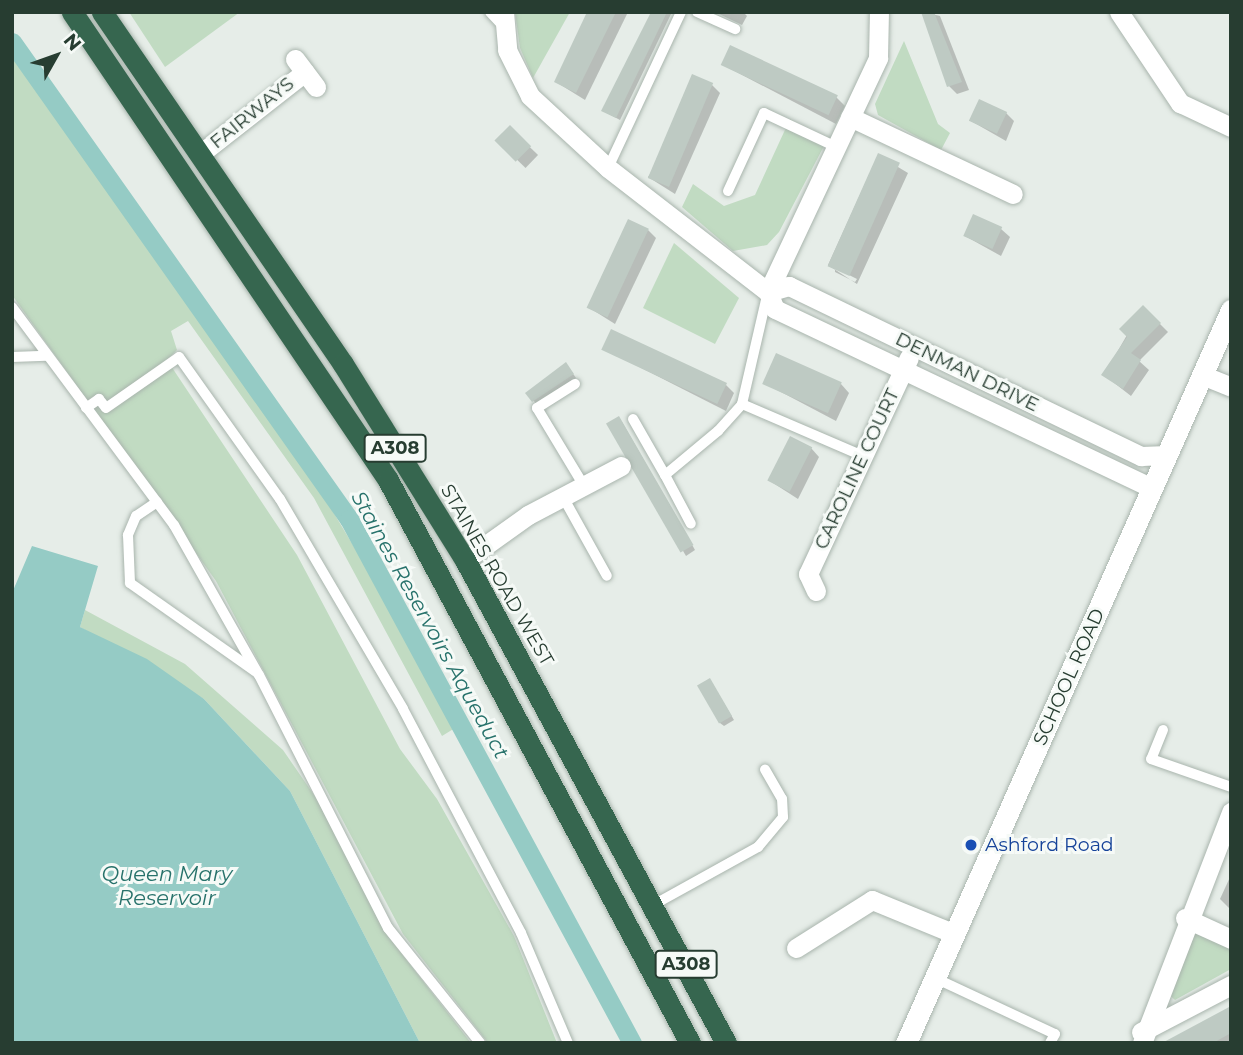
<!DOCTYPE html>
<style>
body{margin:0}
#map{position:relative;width:1243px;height:1055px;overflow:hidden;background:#e6ede8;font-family:Montserrat,sans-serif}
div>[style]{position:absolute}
.green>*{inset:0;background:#c1dbc2}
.water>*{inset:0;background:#95cbc5}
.shadow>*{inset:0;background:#0003;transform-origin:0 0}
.canal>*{height:19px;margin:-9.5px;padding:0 9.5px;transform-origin:9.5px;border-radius:9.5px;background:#95cbc5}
.building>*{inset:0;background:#becac3;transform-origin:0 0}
.roads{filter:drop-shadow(0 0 2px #a9b5ad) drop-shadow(0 0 2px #a9b5ad)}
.lane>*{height:10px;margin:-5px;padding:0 5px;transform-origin:5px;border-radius:5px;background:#fff}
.street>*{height:19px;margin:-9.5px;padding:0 9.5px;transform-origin:9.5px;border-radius:9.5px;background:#fff}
.secondary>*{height:21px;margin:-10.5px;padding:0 10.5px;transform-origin:10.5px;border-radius:10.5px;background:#fff}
.highway>*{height:21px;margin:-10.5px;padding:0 10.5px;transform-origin:10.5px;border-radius:10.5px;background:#36664f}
.dots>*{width:19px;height:19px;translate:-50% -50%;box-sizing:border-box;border:4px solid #f6faf7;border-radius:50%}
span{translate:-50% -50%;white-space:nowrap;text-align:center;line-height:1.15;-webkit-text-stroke:6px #f6faf7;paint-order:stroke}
.shield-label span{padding:2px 5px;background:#f6faf7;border:2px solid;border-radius:5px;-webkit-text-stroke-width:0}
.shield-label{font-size:18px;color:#273d31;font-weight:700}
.street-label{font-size:19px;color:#273d31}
.transit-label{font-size:19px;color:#164399}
.left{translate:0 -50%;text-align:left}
.water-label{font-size:21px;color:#27726b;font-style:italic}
.frame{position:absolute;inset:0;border:14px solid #273d31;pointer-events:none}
.north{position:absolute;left:21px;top:21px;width:70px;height:70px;-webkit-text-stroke:5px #f6faf7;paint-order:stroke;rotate:50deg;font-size:19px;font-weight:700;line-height:28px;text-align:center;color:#273d31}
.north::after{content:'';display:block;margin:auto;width:24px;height:32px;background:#273d31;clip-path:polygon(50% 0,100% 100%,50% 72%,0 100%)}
</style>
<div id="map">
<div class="green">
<i style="clip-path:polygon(129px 12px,240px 12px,165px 67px)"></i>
<i style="clip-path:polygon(515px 12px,570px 12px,533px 78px,520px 48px)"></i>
<i style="clip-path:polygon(904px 41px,938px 124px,950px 133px,941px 150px,878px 115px,875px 104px)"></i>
<i style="clip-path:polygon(12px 51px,308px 470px,393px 612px,455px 728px,442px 736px,314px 498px,188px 321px,171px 331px,177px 350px,167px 360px,297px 555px,400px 749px,437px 799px,514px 936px,557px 1043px,488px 1043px,403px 934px,216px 581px,12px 295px)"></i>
<i style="clip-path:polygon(790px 119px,824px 146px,779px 232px,767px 245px,733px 251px,682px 207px,693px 184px,724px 206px,755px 195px)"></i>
<i style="clip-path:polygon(674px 243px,739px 298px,715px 344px,643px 308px)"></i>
<i style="clip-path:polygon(85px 610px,185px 664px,283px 750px,325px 811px,388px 936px,471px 1043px,420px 1043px,290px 791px,204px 699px,80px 627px)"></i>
<i style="clip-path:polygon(1198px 932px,1231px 948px,1231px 969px,1175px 1000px,1165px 991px,1184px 941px)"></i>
</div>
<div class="water">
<i style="clip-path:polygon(32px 546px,98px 566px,80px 627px,147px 659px,204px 699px,290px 791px,420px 1043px,12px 1043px,12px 593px)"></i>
</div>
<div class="shadow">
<i style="clip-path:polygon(591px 12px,628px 12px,585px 100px,556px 82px)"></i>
<i style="clip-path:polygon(652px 12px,672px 12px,620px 120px,603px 111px)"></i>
<i style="clip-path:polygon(715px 12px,743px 12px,747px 16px,742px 25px)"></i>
<i style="clip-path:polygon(923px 12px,940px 16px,969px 90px,957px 94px,949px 86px)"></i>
<i style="clip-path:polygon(723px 65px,836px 97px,845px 106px,836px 124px)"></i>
<i style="clip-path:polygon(712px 85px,720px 93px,675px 194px,648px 177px)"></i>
<i style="clip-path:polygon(1006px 113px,1014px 121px,1006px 141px,971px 121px)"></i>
<i style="left:510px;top:128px;width:39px;height:18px;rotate:44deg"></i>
<i style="clip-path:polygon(evenodd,878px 155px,908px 173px,857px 284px,828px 265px,878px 155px,835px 268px,857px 279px,855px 282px,835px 272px,835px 268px)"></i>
<i style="clip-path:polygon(1001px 229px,1010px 237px,1001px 256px,965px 236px)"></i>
<i style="clip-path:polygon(648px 230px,656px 238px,615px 324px,588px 307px)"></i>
<i style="clip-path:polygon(1143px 307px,1168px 332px,1139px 361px,1149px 370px,1131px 396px,1104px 375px)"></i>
<i style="clip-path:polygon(604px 349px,726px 385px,734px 393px,726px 411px)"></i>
<i style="clip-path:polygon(569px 368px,576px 378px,537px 405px,528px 393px)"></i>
<i style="clip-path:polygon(764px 383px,841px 384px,849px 393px,836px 421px)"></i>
<i style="clip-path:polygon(622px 422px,695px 550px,686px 556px,609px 424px)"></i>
<i style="clip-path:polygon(811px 448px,819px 457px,798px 499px,770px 481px)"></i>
<i style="clip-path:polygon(710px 680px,734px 720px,724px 726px,720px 723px)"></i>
<i style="clip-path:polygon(1231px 875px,1231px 910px,1220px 899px)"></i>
<i style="clip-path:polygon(1231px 1008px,1231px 1043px,1168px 1043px)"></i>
</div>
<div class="canal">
<i style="left:12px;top:42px;width:584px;rotate:54.76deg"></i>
<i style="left:349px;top:519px;width:596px;rotate:61.63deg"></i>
</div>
<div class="building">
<i style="clip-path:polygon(587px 12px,616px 12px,576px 93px,554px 82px)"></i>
<i style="clip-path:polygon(651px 12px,667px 12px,616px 118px,601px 111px)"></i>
<i style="clip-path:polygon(921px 12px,934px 12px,962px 82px,947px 87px)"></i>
<i style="left:730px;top:45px;width:119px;height:22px;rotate:25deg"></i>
<i style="left:692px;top:74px;width:23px;height:113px;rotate:23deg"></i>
<i style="left:979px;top:99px;width:31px;height:24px;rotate:25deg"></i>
<i style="left:510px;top:125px;width:30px;height:22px;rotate:45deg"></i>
<i style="left:878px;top:153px;width:24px;height:124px;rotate:24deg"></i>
<i style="left:973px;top:214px;width:32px;height:24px;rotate:24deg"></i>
<i style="left:628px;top:219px;width:23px;height:98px;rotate:25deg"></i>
<i style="clip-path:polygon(1143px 305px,1161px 323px,1131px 353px,1141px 360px,1123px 389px,1101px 375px,1127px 337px,1119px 329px)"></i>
<i style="left:611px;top:329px;width:128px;height:23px;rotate:25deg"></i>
<i style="left:776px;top:353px;width:72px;height:34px;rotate:24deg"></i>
<i style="clip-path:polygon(566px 362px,574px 374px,532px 402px,525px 393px)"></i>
<i style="left:619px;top:416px;width:149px;height:15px;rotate:60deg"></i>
<i style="left:790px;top:436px;width:25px;height:50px;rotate:27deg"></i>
<i style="left:710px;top:678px;width:44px;height:15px;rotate:60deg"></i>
<i style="clip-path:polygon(1231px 1006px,1231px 1033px,1213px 1043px,1162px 1043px)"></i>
</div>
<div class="roads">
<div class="lane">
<i style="left:490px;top:12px;width:21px;rotate:47deg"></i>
<i style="left:697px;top:12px;width:42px;rotate:24.1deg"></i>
<i style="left:608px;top:168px;width:172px;rotate:-64.9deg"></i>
<i style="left:728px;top:191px;width:86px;rotate:-65.2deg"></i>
<i style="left:764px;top:113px;width:77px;rotate:25.2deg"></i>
<i style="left:12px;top:307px;width:272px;rotate:53.4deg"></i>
<i style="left:174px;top:525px;width:172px;rotate:60.5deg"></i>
<i style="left:259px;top:675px;width:284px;rotate:63deg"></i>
<i style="left:388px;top:928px;width:147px;rotate:51.3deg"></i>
<i style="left:12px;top:357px;width:34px;rotate:-2deg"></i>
<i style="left:575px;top:384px;width:45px;rotate:147.7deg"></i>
<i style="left:537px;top:408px;width:91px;rotate:58.9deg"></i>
<i style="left:742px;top:404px;width:132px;rotate:23.3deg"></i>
<i style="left:86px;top:408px;width:16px;rotate:-35deg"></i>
<i style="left:99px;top:399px;width:11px;rotate:52deg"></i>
<i style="left:106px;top:408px;width:89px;rotate:-34.9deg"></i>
<i style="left:179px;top:357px;width:174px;rotate:54.6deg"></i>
<i style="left:280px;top:499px;width:243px;rotate:59.6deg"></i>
<i style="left:403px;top:709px;width:253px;rotate:62.2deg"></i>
<i style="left:521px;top:933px;width:120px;rotate:66.9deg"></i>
<i style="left:633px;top:419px;width:64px;rotate:60.3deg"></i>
<i style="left:665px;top:475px;width:69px;rotate:-39.7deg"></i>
<i style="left:718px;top:431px;width:36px;rotate:-48deg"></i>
<i style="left:742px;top:404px;width:111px;rotate:-77deg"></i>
<i style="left:665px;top:475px;width:55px;rotate:62deg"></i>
<i style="left:563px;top:497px;width:90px;rotate:60.9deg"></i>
<i style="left:157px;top:502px;width:25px;rotate:146deg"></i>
<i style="left:136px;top:516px;width:21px;rotate:113deg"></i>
<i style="left:128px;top:535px;width:48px;rotate:87.6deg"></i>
<i style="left:130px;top:583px;width:154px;rotate:35.2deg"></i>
<i style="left:1163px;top:730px;width:31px;rotate:112deg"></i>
<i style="left:1151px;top:759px;width:85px;rotate:19.3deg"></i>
<i style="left:655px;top:904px;width:118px;rotate:-29deg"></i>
<i style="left:758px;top:847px;width:39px;rotate:-50deg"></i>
<i style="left:783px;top:817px;width:18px;rotate:-93deg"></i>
<i style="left:782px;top:799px;width:34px;rotate:-120deg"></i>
<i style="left:937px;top:979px;width:130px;rotate:25deg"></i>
<i style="left:1055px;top:1034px;width:10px;rotate:119deg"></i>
</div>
<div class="street">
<i style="left:504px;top:12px;width:38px;rotate:85deg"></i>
<i style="left:507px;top:50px;width:51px;rotate:63.4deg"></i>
<i style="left:530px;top:96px;width:106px;rotate:42.7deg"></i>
<i style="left:608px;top:168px;width:202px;rotate:37.8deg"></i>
<i style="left:768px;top:292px;width:18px;rotate:68deg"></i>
<i style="left:775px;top:309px;width:417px;rotate:25.4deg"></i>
<i style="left:1119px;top:12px;width:110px;rotate:56.2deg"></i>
<i style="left:1180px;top:103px;width:56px;rotate:25.2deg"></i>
<i style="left:295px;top:59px;width:35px;rotate:53deg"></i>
<i style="left:850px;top:117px;width:180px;rotate:25.3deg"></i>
<i style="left:200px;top:154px;width:133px;rotate:-38deg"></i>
<i style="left:768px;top:292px;width:22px;rotate:-16deg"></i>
<i style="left:789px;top:286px;width:391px;rotate:25.8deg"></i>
<i style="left:1141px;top:456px;width:26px;rotate:-2deg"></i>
<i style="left:768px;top:292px;width:259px;rotate:-64.8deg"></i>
<i style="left:878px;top:58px;width:46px;rotate:-88.8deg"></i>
<i style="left:1202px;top:375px;width:31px;rotate:22deg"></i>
<i style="left:465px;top:560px;width:77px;rotate:-35.5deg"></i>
<i style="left:528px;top:515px;width:105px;rotate:-27.8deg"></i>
<i style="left:816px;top:591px;width:19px;rotate:-115deg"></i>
<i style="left:808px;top:574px;width:239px;rotate:-65deg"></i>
<i style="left:1185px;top:918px;width:51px;rotate:24.5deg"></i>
<i style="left:796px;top:948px;width:90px;rotate:-32.3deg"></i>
<i style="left:872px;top:900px;width:90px;rotate:22.3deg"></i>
<i style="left:1141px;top:1032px;width:102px;rotate:-27.6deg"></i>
<i style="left:1142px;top:1043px;width:248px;rotate:-68.9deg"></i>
</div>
<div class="secondary">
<i style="left:906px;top:1043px;width:802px;rotate:-66.09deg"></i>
</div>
<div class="highway">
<i style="left:72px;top:12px;width:565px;rotate:55.97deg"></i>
<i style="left:388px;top:480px;width:639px;rotate:61.79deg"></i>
<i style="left:102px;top:12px;width:427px;rotate:55.6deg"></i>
<i style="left:343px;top:364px;width:231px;rotate:58.1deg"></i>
<i style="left:465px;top:560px;width:549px;rotate:61.61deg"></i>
</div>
</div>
<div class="dots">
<i style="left:971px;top:845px;background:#1a4fb4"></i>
</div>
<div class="shield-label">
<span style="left:395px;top:448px">A308</span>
<span style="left:686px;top:964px">A308</span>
</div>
<div class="street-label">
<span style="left:252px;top:113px;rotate:-39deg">FAIRWAYS</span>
<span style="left:967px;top:372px;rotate:26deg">DENMAN DRIVE</span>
<span style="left:857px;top:469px;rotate:-65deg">CAROLINE COURT</span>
<span style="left:497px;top:575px;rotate:60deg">STAINES ROAD WEST</span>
<span style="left:1069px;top:677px;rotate:-66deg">SCHOOL ROAD</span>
</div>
<div class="transit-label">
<span class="left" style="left:985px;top:845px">Ashford Road</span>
</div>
<div class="water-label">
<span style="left:430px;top:625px;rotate:61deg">Staines Reservoirs Aqueduct</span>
<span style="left:167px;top:886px">Queen Mary<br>Reservoir</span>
</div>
<div class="frame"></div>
<div class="north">N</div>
</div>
